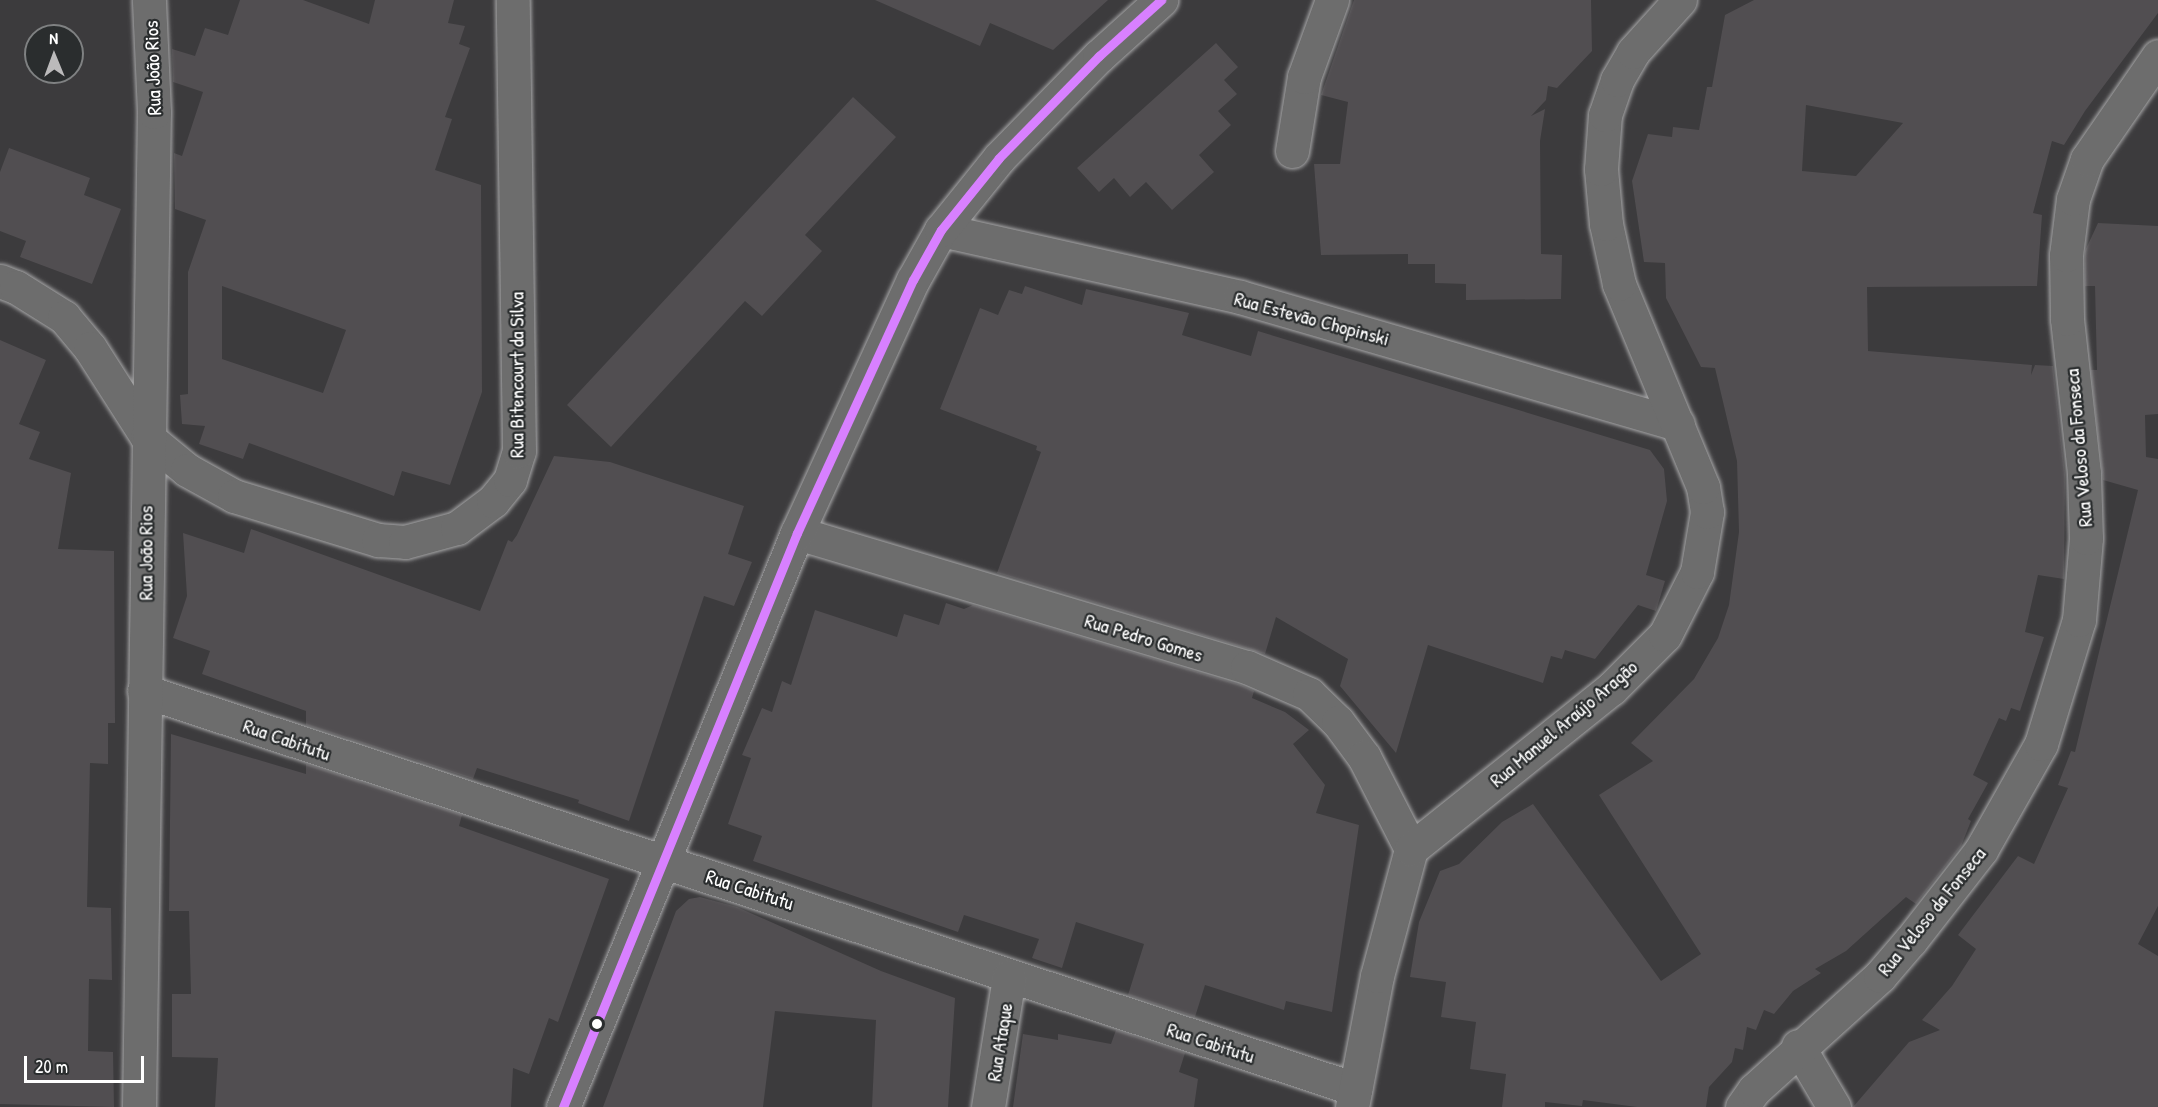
<!DOCTYPE html>
<meta charset="utf-8">
<style>
body{margin:0}
#map{position:relative;width:2158px;height:1107px;overflow:hidden;background:#3c3b3d;font-family:"Patrick Hand",sans-serif}
div>[style]{position:absolute}
.building>*{inset:0;background:#514e51}
.roads{filter:drop-shadow(0 0 2px #a7a7a8) drop-shadow(0 0 2px #a7a7a8)}
.minor>*{height:33px;margin:-16.5px;padding:0 16.5px;transform-origin:16.5px;border-radius:16.5px;background:#6d6d6d}
.bus-1>*{height:9px;margin:-4.5px;padding:0 4.5px;transform-origin:4.5px;border-radius:4.5px;background:#d880ff}
.dots>*{width:16px;height:16px;translate:-50% -50%;box-sizing:border-box;border:3px solid #2a2d2e;border-radius:50%}
span{translate:-50% -50%;white-space:nowrap;text-align:center;line-height:1.15;-webkit-text-stroke:4.5px #2a2d2e;paint-order:stroke}
.street-label{font-size:20px;color:#fff}
.north{position:absolute;left:24px;top:24px;width:60px;height:60px;box-sizing:border-box;background:#2a2d2e;border:2px solid #7f8182;border-radius:50%;rotate:359deg;font-size:16px;font-weight:700;line-height:24px;text-align:center;color:#fff}
.north::after{content:'';display:block;margin:auto;width:21px;height:27px;background:#bbbabb;clip-path:polygon(50% 0,100% 100%,50% 72%,0 100%)}
.scale{position:absolute;left:24px;top:1056px;width:120px;height:27px;box-sizing:border-box;border:3px solid #fff;border-top:0;padding-left:8px;font-size:18px;line-height:21px;white-space:nowrap;color:#fff;-webkit-text-stroke:4px #2a2d2e;paint-order:stroke}
</style>
<div id="map">
<div class="building">
<i style="clip-path:polygon(evenodd,240px 0,303px 0,369px 24px,375px 0,454px 0,448px 23px,465px 26px,459px 44px,470px 48px,445px 117px,452px 119px,435px 170px,481px 185px,482px 392px,450px 485px,402px 471px,394px 496px,249px 443px,243px 459px,199px 444px,205px 426px,182px 424px,180px 395px,188px 394px,188px 272px,206px 220px,175px 209px,174px 153px,182px 156px,203px 92px,173px 82px,172px 49px,195px 56px,205px 28px,228px 35px,240px 0,222px 286px,346px 330px,323px 393px,222px 359px,222px 286px)"></i>
<i style="clip-path:polygon(875px 0,1108px 0,1053px 50px,990px 23px,980px 46px)"></i>
<i style="clip-path:polygon(1354px 0,1591px 0,1592px 51px,1557px 88px,1548px 86px,1546px 100px,1531px 116px,1545px 109px,1540px 141px,1541px 254px,1562px 255px,1561px 299px,1466px 300px,1466px 284px,1435px 283px,1435px 264px,1408px 264px,1408px 254px,1321px 255px,1314px 164px,1340px 164px,1348px 102px,1321px 95px)"></i>
<i style="clip-path:polygon(evenodd,1754px 0,2158px 0,2158px 13px,2085px 111px,2064px 145px,2052px 141px,2033px 213px,2042px 215px,2037px 286px,1867px 287px,1868px 351px,2032px 365px,2031px 375px,2035px 365px,2053px 366px,2065px 474px,2064px 579px,2038px 575px,2025px 632px,2044px 637px,2020px 711px,2011px 708px,2006px 721px,1999px 718px,1973px 775px,1988px 783px,1968px 819px,1971px 821px,1961px 846px,1916px 904px,1906px 897px,1846px 951px,1815px 969px,1821px 973px,1793px 991px,1774px 1014px,1764px 1010px,1756px 1030px,1747px 1027px,1743px 1050px,1735px 1048px,1732px 1062px,1709px 1087px,1706px 1107px,1637px 1107px,1583px 1100px,1582px 1106px,1545px 1102px,1545px 1107px,1502px 1107px,1506px 1074px,1470px 1069px,1476px 1022px,1441px 1017px,1446px 982px,1410px 977px,1419px 922px,1440px 871px,1459px 864px,1502px 822px,1533px 804px,1661px 981px,1701px 954px,1599px 795px,1653px 761px,1631px 743px,1694px 679px,1718px 638px,1729px 605px,1739px 532px,1737px 461px,1715px 368px,1701px 367px,1666px 298px,1665px 263px,1644px 262px,1632px 181px,1648px 134px,1672px 137px,1673px 127px,1699px 130px,1707px 87px,1712px 87px,1725px 15px,1754px 0,1806px 105px,1903px 123px,1856px 176px,1802px 171px,1806px 105px)"></i>
<i style="clip-path:polygon(1216px 43px,1238px 67px,1224px 80px,1237px 94px,1218px 111px,1231px 125px,1199px 155px,1214px 172px,1172px 210px,1146px 182px,1130px 197px,1114px 178px,1099px 192px,1077px 168px)"></i>
<i style="clip-path:polygon(853px 97px,896px 137px,805px 235px,822px 251px,762px 316px,745px 301px,611px 447px,567px 405px)"></i>
<i style="clip-path:polygon(9px 148px,90px 178px,84px 195px,121px 209px,92px 284px,20px 257px,26px 241px,0 231px,0 172px)"></i>
<i style="clip-path:polygon(2098px 223px,2158px 226px,2158px 414px,2145px 415px,2146px 457px,2158px 459px,2158px 906px,2138px 944px,2158px 956px,2158px 1107px,1853px 1107px,1909px 1042px,1940px 1030px,1922px 1020px,1952px 986px,1976px 949px,1958px 935px,2018px 856px,2034px 864px,2068px 788px,2058px 785px,2071px 751px,2075px 752px,2138px 490px,2103px 480px,2091px 370px,2097px 370px,2095px 286px,2085px 286px,2085px 251px)"></i>
<i style="clip-path:polygon(1025px 286px,1082px 305px,1086px 289px,1189px 313px,1182px 335px,1251px 356px,1258px 331px,1650px 450px,1664px 469px,1667px 501px,1646px 575px,1665px 581px,1656px 611px,1638px 605px,1595px 659px,1565px 650px,1562px 659px,1551px 656px,1543px 683px,1428px 645px,1396px 753px,1340px 686px,1348px 659px,1276px 617px,1265px 654px,997px 573px,1041px 452px,1036px 450px,1037px 446px,940px 409px,980px 308px,998px 315px,1009px 290px,1022px 294px)"></i>
<i style="clip-path:polygon(0 340px,46px 360px,19px 424px,40px 432px,29px 459px,71px 473px,58px 549px,114px 551px,115px 723px,108px 723px,108px 764px,90px 763px,87px 907px,111px 908px,112px 980px,89px 979px,88px 1051px,113px 1052px,114px 1107px,0 1104px)"></i>
<i style="clip-path:polygon(554px 456px,610px 462px,744px 506px,728px 554px,752px 562px,734px 606px,704px 596px,629px 821px,578px 803px,579px 800px,477px 768px,473px 779px,306px 725px,306px 711px,202px 674px,210px 651px,173px 638px,187px 596px,183px 533px,244px 553px,251px 529px,480px 611px,508px 540px,512px 542px,517px 535px)"></i>
<i style="clip-path:polygon(946px 603px,964px 609px,973px 605px,1241px 685px,1254px 691px,1252px 698px,1285px 712px,1309px 730px,1293px 744px,1325px 785px,1316px 813px,1359px 825px,1332px 1012px,1286px 1001px,1284px 1010px,1205px 985px,1195px 1017px,1128px 995px,1144px 944px,1076px 922px,1062px 968px,1032px 958px,1039px 939px,964px 915px,958px 932px,753px 861px,762px 836px,728px 824px,751px 758px,742px 755px,762px 708px,772px 712px,782px 681px,791px 685px,815px 610px,897px 637px,904px 614px,939px 625px)"></i>
<i style="clip-path:polygon(171px 734px,306px 774px,306px 764px,462px 815px,459px 826px,609px 879px,558px 1022px,549px 1018px,529px 1074px,513px 1068px,511px 1107px,215px 1107px,218px 1058px,172px 1057px,172px 994px,191px 994px,189px 911px,169px 911px)"></i>
<i style="clip-path:polygon(700px 897px,737px 907px,881px 971px,955px 998px,948px 1107px,872px 1107px,876px 1020px,775px 1011px,763px 1107px,603px 1107px,676px 911px,689px 899px)"></i>
<i style="clip-path:polygon(1116px 1030px,1185px 1053px,1179px 1072px,1198px 1079px,1194px 1107px,1013px 1107px,1023px 1034px,1058px 1040px,1058px 1034px,1111px 1044px)"></i>
</div>
<div class="roads">
<div class="minor">
<i style="left:1292px;top:151px;width:75px;rotate:-80.8deg"></i>
<i style="left:1304px;top:77px;width:82px;rotate:-70deg"></i>
<i style="left:941px;top:230px;width:306px;rotate:12.6deg"></i>
<i style="left:1240px;top:297px;width:456px;rotate:16.2deg"></i>
<i style="left:0;top:281px;width:17px;rotate:21deg"></i>
<i style="left:16px;top:287px;width:57px;rotate:32deg"></i>
<i style="left:64px;top:317px;width:40px;rotate:50deg"></i>
<i style="left:90px;top:348px;width:106px;rotate:57.4deg"></i>
<i style="left:147px;top:437px;width:52px;rotate:39.5deg"></i>
<i style="left:187px;top:470px;width:54px;rotate:29deg"></i>
<i style="left:234px;top:496px;width:151px;rotate:17deg"></i>
<i style="left:378px;top:540px;width:27px;rotate:4deg"></i>
<i style="left:405px;top:542px;width:54px;rotate:-15.1deg"></i>
<i style="left:457px;top:528px;width:45px;rotate:-36.9deg"></i>
<i style="left:493px;top:501px;width:27px;rotate:-51deg"></i>
<i style="left:510px;top:480px;width:30px;rotate:-73deg"></i>
<i style="left:519px;top:451px;width:451px;rotate:-90.8deg"></i>
<i style="left:797px;top:533px;width:470px;rotate:16.6deg"></i>
<i style="left:1247px;top:667px;width:68px;rotate:23.5deg"></i>
<i style="left:1309px;top:694px;width:40px;rotate:44deg"></i>
<i style="left:1338px;top:722px;width:44px;rotate:53.4deg"></i>
<i style="left:1364px;top:757px;width:103px;rotate:62.9deg"></i>
<i style="left:144px;top:691px;width:1275px;rotate:18.19deg"></i>
<i style="left:1798px;top:1046px;width:71px;rotate:59.5deg"></i>
<i style="left:139px;top:1107px;width:995px;rotate:-89.14deg"></i>
<i style="left:154px;top:112px;width:112px;rotate:-92.6deg"></i>
<i style="left:563px;top:1107px;width:620px;rotate:-67.82deg"></i>
<i style="left:797px;top:533px;width:278px;rotate:-65.4deg"></i>
<i style="left:913px;top:280px;width:57px;rotate:-60.8deg"></i>
<i style="left:941px;top:230px;width:92px;rotate:-51.1deg"></i>
<i style="left:999px;top:158px;width:143px;rotate:-45.6deg"></i>
<i style="left:1099px;top:56px;width:84px;rotate:-42.1deg"></i>
<i style="left:988px;top:1107px;width:132px;rotate:-80.8deg"></i>
<i style="left:1352px;top:1107px;width:133px;rotate:-79.2deg"></i>
<i style="left:1377px;top:976px;width:131px;rotate:-75deg"></i>
<i style="left:1411px;top:849px;width:256px;rotate:-38.7deg"></i>
<i style="left:1611px;top:689px;width:76px;rotate:-45deg"></i>
<i style="left:1665px;top:635px;width:71px;rotate:-63.1deg"></i>
<i style="left:1697px;top:572px;width:61px;rotate:-80.5deg"></i>
<i style="left:1707px;top:512px;width:25px;rotate:-99deg"></i>
<i style="left:1703px;top:487px;width:220px;rotate:-112.5deg"></i>
<i style="left:1619px;top:284px;width:61px;rotate:-102.2deg"></i>
<i style="left:1606px;top:224px;width:55px;rotate:-95.2deg"></i>
<i style="left:1601px;top:169px;width:54px;rotate:-85.8deg"></i>
<i style="left:1605px;top:115px;width:37px;rotate:-71deg"></i>
<i style="left:1617px;top:80px;width:32px;rotate:-60deg"></i>
<i style="left:1633px;top:52px;width:70px;rotate:-47.9deg"></i>
<i style="left:1742px;top:1107px;width:21px;rotate:-55deg"></i>
<i style="left:1754px;top:1090px;width:170px;rotate:-42.1deg"></i>
<i style="left:1880px;top:976px;width:48px;rotate:-49.3deg"></i>
<i style="left:1911px;top:940px;width:114px;rotate:-52.1deg"></i>
<i style="left:1981px;top:850px;width:122px;rotate:-60.5deg"></i>
<i style="left:2041px;top:744px;width:130px;rotate:-73deg"></i>
<i style="left:2079px;top:620px;width:82px;rotate:-85.1deg"></i>
<i style="left:2086px;top:538px;width:65px;rotate:-91.8deg"></i>
<i style="left:2084px;top:473px;width:155px;rotate:-96.3deg"></i>
<i style="left:2067px;top:319px;width:64px;rotate:-90.9deg"></i>
<i style="left:2066px;top:255px;width:56px;rotate:-82.9deg"></i>
<i style="left:2073px;top:199px;width:42px;rotate:-70.7deg"></i>
<i style="left:2087px;top:159px;width:125px;rotate:-55.4deg"></i>
</div>
</div>
<div class="bus-1">
<i style="left:563px;top:1107px;width:620px;rotate:-67.82deg"></i>
<i style="left:797px;top:533px;width:278px;rotate:-65.4deg"></i>
<i style="left:913px;top:280px;width:57px;rotate:-60.8deg"></i>
<i style="left:941px;top:230px;width:92px;rotate:-51.1deg"></i>
<i style="left:999px;top:158px;width:143px;rotate:-45.6deg"></i>
<i style="left:1099px;top:56px;width:84px;rotate:-42.1deg"></i>
</div>
<div class="dots">
<i style="left:597px;top:1024px;background:#fff"></i>
</div>
<div class="street-label">
<span style="left:152px;top:68px;rotate:-92deg">Rua João Rios</span>
<span style="left:1312px;top:318px;rotate:15deg">Rua Estevão Chopinski</span>
<span style="left:516px;top:375px;rotate:-90deg">Rua Bitencourt da Silva</span>
<span style="left:2078px;top:448px;rotate:-95deg">Rua Veloso da Fonseca</span>
<span style="left:145px;top:553px;rotate:-90deg">Rua João Rios</span>
<span style="left:1144px;top:637px;rotate:17deg">Rua Pedro Gomes</span>
<span style="left:1563px;top:723px;rotate:-40deg">Rua Manuel Araújo Aragão</span>
<span style="left:287px;top:739px;rotate:19deg">Rua Cabitutu</span>
<span style="left:750px;top:889px;rotate:18deg">Rua Cabitutu</span>
<span style="left:1931px;top:911px;rotate:-51deg">Rua Veloso da Fonseca</span>
<span style="left:999px;top:1042px;rotate:-81deg">Rua Ataque</span>
<span style="left:1211px;top:1042px;rotate:18deg">Rua Cabitutu</span>
</div>
<div class="north">N</div>
<div class="scale">20 m</div>
</div>
